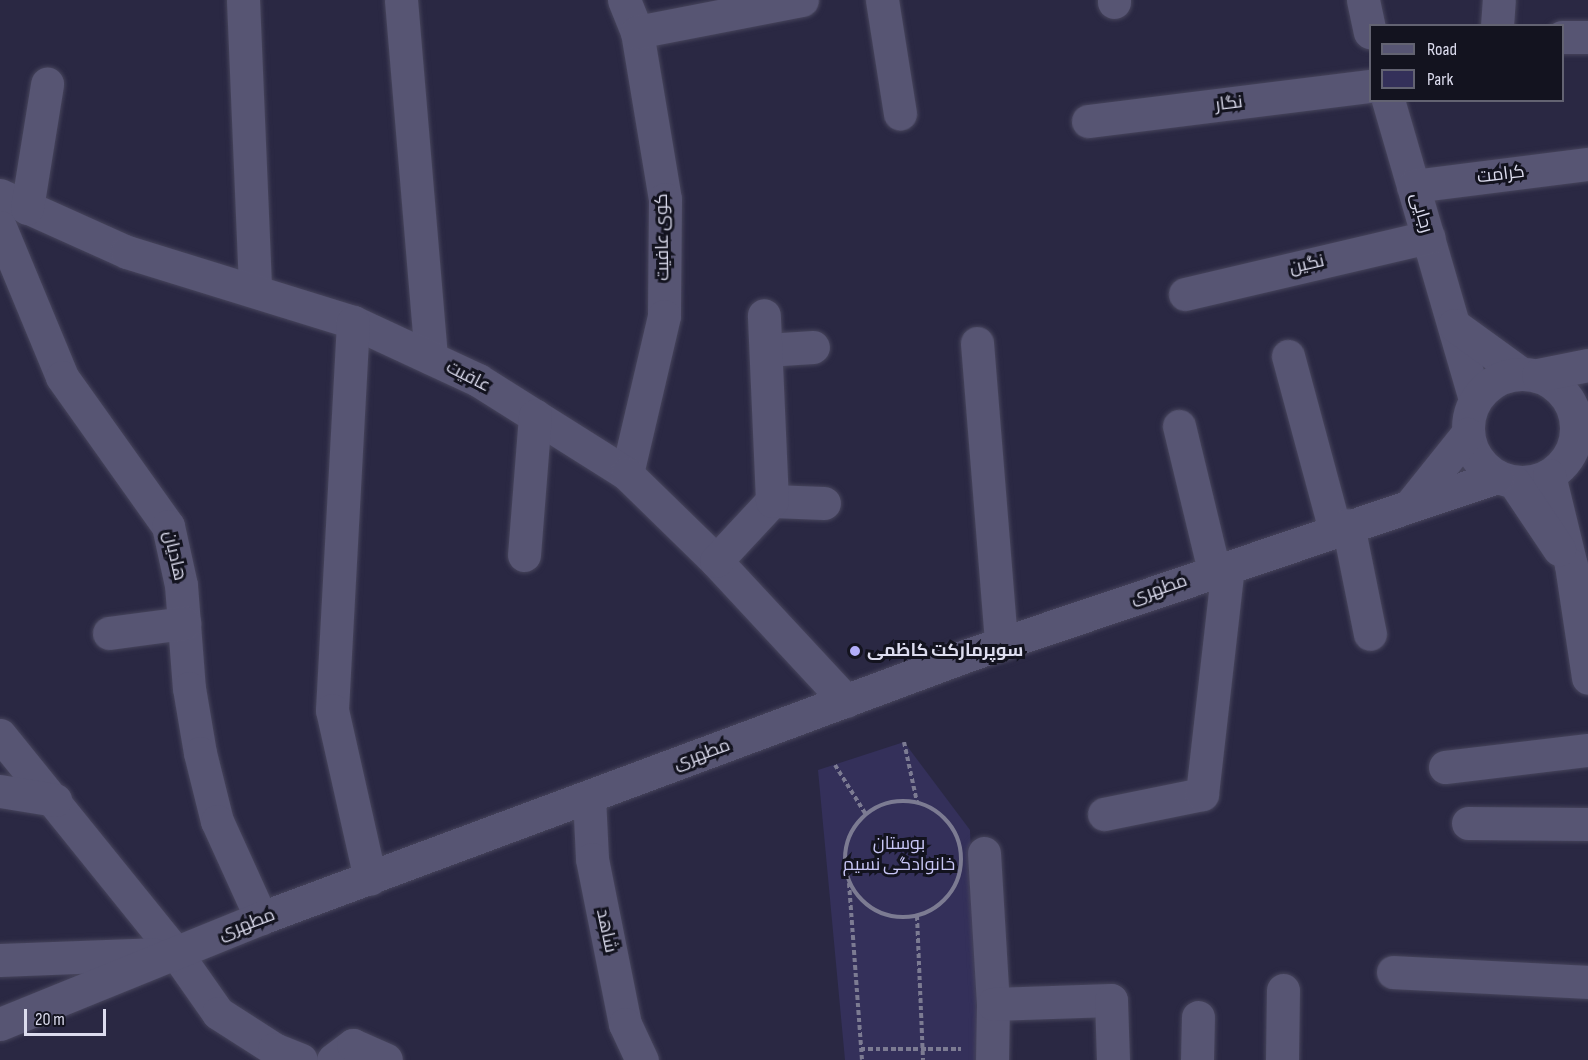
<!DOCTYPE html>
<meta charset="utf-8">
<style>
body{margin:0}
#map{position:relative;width:1588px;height:1060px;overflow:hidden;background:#2a2843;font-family:"Sofia Sans Condensed",Cairo,sans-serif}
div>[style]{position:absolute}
.green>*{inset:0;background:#34305a}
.path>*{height:4px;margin-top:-2px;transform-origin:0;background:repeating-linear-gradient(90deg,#7c7b92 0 4.5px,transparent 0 7.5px)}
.path>.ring{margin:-2px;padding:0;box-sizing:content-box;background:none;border:4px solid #7c7b92;border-radius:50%}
.roads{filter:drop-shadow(0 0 2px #47455c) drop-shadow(0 0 2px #47455c)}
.minor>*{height:33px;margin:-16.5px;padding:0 16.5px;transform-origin:16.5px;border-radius:16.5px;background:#575573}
.minor>.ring{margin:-16.5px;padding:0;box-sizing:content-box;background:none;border:33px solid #575573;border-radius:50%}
.dots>*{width:16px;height:16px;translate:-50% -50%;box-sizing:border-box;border:3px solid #13131f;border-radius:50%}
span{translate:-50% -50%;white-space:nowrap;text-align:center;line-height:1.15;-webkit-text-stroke:6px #13131f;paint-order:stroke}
.street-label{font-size:18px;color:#dcdcee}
.poi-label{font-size:18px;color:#dcdcee;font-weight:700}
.left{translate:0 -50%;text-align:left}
.park-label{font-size:18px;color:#c9c7f7}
.legend{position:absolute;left:1369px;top:24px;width:195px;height:78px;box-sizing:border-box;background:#13131f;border:2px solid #636372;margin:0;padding:8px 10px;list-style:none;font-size:18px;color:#dcdcee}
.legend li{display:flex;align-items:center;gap:12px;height:30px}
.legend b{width:30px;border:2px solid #636372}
.scale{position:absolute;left:24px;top:1009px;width:82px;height:27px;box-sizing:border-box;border:3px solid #dcdcee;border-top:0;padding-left:8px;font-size:18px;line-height:21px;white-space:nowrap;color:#dcdcee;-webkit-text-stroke:4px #13131f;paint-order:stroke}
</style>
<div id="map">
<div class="green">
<i style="clip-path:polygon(904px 742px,970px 830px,979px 1060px,845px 1060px,818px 770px)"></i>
</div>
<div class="path">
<i style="left:904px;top:742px;width:61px;rotate:77.8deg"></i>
<i style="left:835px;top:765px;width:57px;rotate:58deg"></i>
<i class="ring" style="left:845px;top:801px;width:112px;height:112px"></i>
<i style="left:849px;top:883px;width:177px;rotate:85.8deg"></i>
<i style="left:917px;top:916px;width:144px;rotate:87.6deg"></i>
<i style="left:861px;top:1049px;width:100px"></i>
</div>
<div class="roads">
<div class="minor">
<i style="left:243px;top:0;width:291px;rotate:87.6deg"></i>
<i style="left:401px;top:0;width:359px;rotate:85.2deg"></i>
<i style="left:624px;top:0;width:35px;rotate:68deg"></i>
<i style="left:637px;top:32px;width:169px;rotate:80.5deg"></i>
<i style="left:665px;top:199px;width:117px;rotate:90.5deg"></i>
<i style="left:664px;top:316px;width:162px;rotate:103.2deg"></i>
<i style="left:882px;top:0;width:115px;rotate:81deg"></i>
<i style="left:1114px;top:0;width:2px;rotate:90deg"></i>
<i style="left:1363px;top:0;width:33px;rotate:78deg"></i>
<i style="left:1497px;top:26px;width:26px;rotate:-86deg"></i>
<i style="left:637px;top:32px;width:168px;rotate:-11deg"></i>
<i style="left:1562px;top:37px;width:26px"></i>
<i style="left:1388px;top:100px;width:311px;rotate:73.8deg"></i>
<i style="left:1088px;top:121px;width:284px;rotate:-7.1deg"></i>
<i style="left:1413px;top:186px;width:176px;rotate:-7.2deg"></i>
<i style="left:0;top:195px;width:139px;rotate:24.2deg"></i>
<i style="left:127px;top:252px;width:237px;rotate:17.2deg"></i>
<i style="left:353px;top:322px;width:138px;rotate:24.9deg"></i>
<i style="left:478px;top:380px;width:176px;rotate:32.2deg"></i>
<i style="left:627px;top:474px;width:124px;rotate:44.3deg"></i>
<i style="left:716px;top:561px;width:191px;rotate:47.1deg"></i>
<i style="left:27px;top:208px;width:126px;rotate:-80.8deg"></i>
<i style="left:0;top:227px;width:162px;rotate:67.5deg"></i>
<i style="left:62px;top:377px;width:183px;rotate:54.6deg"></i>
<i style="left:168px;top:526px;width:60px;rotate:77.6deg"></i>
<i style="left:181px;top:585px;width:103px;rotate:85.6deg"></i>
<i style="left:189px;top:688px;width:66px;rotate:80.4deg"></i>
<i style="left:200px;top:753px;width:70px;rotate:76deg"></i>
<i style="left:217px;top:821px;width:107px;rotate:65.6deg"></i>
<i style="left:1185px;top:294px;width:250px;rotate:-13.2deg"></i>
<i style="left:353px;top:322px;width:389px;rotate:93.1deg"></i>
<i style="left:332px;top:710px;width:173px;rotate:77.3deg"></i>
<i style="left:1454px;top:325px;width:82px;rotate:36deg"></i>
<i style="left:977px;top:343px;width:302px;rotate:85.4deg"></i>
<i style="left:766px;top:350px;width:47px;rotate:-3.7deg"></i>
<i style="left:1288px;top:356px;width:180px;rotate:74.9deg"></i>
<i class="ring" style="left:1468px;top:374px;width:75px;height:75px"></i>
<i style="left:1538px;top:375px;width:51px;rotate:-11.3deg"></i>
<i style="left:1179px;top:426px;width:149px;rotate:76.4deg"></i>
<i style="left:1549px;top:475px;width:93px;rotate:76.3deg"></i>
<i style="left:1571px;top:565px;width:114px;rotate:81.4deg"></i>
<i style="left:1514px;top:482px;width:81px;rotate:56.1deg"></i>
<i style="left:772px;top:501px;width:52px;rotate:2.2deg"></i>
<i style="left:1411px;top:504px;width:90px;rotate:-51.3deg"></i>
<i style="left:1348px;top:525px;width:111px;rotate:78.6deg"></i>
<i style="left:524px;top:555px;width:140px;rotate:-85.5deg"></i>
<i style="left:716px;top:561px;width:82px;rotate:-47deg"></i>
<i style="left:772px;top:501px;width:186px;rotate:-92.5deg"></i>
<i style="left:109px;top:633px;width:76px;rotate:-7.6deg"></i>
<i style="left:0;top:735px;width:280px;rotate:51.1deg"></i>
<i style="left:176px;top:953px;width:73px;rotate:55deg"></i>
<i style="left:218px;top:1013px;width:67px;rotate:32.7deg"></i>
<i style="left:274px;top:1049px;width:29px;rotate:22deg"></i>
<i style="left:1445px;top:767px;width:144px;rotate:-6.8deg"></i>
<i style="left:0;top:791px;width:56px;rotate:9.3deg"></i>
<i style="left:589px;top:797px;width:62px;rotate:87.2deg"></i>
<i style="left:592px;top:859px;width:168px;rotate:78.7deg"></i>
<i style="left:625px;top:1024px;width:40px;rotate:65deg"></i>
<i style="left:1104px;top:814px;width:100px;rotate:-11.5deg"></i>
<i style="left:1202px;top:794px;width:228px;rotate:-83.5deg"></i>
<i style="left:1468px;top:823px;width:120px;rotate:0.5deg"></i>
<i style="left:984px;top:853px;width:151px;rotate:86.6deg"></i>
<i style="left:993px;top:1004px;width:56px;rotate:91deg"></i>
<i style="left:0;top:960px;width:153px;rotate:-2.2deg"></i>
<i style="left:1393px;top:972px;width:195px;rotate:2.9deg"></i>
<i style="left:993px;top:1004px;width:118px;rotate:-1.9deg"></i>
<i style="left:1111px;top:1000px;width:60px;rotate:88.1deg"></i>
<i style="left:0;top:1024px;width:282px;rotate:-22.1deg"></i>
<i style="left:261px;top:918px;width:754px;rotate:-20.4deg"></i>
<i style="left:968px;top:655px;width:558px;rotate:-18.6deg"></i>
<i style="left:333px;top:1060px;width:25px;rotate:-37deg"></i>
<i style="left:353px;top:1045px;width:36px;rotate:24deg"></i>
<i style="left:1197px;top:1060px;width:43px;rotate:-88.7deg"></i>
<i style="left:1282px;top:1060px;width:70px;rotate:-89.2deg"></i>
</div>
</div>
<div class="dots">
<i style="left:855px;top:651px;background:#b2adf9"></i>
</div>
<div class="street-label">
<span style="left:1229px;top:104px;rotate:-7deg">نگار</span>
<span style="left:1501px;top:175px;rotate:-7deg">کرامت</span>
<span style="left:1421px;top:213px;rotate:74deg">رجایی</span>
<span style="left:663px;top:237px;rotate:-91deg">کوی عافیت</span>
<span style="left:1307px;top:265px;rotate:-13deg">نگین</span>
<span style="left:468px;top:377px;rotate:27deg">عافیت</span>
<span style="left:174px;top:556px;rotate:77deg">هادیان</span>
<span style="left:1159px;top:590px;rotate:-19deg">مطهری</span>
<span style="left:702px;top:755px;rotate:-20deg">مطهری</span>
<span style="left:247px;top:925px;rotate:-21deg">مطهری</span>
<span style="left:606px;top:931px;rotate:78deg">شاهد</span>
</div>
<div class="poi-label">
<span class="left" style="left:867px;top:651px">سوپرمارکت کاظمی</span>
</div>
<div class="park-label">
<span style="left:899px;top:855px">بوستان<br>خانوادگی نسیم</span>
</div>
<ul class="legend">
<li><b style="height:8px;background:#575573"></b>Road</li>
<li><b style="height:16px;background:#34305a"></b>Park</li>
</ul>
<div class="scale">20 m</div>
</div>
